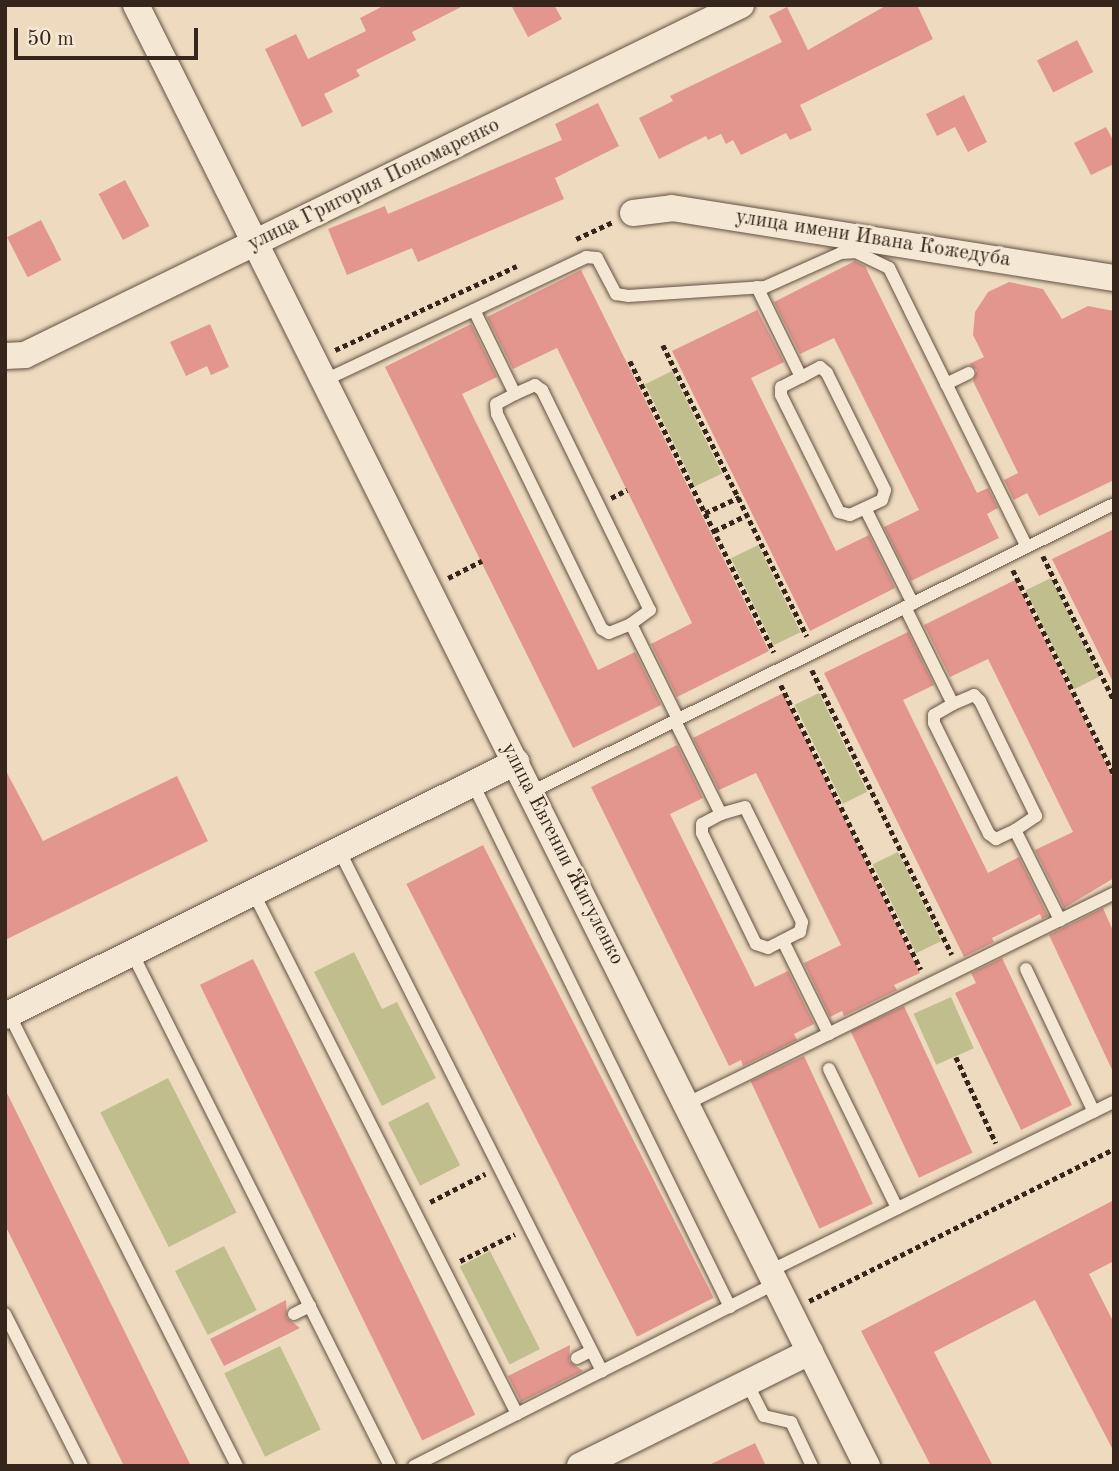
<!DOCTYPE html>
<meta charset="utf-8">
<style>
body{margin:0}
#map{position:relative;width:1119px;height:1471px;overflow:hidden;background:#eedbbf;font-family:"Old Standard TT",serif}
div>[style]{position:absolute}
.green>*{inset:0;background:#c0be8d;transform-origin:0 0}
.building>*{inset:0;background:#e3968e;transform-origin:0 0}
.path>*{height:4.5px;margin-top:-2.25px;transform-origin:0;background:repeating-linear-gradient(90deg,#36251b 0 5px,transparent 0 8.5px)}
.roads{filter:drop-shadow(0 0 2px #645244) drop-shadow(0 0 2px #645244)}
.service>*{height:12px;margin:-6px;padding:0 6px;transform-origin:6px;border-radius:6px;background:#f4e8d5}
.minor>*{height:26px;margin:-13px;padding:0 13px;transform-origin:13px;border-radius:13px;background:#f4e8d5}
span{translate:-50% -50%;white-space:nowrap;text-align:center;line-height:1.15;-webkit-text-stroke:5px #f4e8d5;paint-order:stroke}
.street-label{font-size:21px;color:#36251b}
.frame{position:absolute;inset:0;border:7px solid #36251b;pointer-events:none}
.scale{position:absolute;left:14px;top:28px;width:184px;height:32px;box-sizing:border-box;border:4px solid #36251b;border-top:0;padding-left:9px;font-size:21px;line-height:24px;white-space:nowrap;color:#36251b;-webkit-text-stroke:5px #f4e8d5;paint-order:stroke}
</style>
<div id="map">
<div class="green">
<i style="left:672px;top:371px;width:114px;height:30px;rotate:64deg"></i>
<i style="left:758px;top:545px;width:97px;height:30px;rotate:64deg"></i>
<i style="left:1051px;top:578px;width:110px;height:28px;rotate:64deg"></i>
<i style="left:819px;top:693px;width:110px;height:27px;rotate:64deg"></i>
<i style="left:898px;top:852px;width:99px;height:28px;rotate:64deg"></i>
<i style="clip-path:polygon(354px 952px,382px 1009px,397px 1002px,436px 1078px,382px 1106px,314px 972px)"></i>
<i style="left:951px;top:997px;width:56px;height:41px;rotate:66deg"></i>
<i style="left:168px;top:1078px;width:151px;height:76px;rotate:63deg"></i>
<i style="left:428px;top:1102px;width:71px;height:45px;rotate:63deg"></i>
<i style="left:224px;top:1246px;width:72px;height:55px;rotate:63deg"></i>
<i style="left:490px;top:1251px;width:110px;height:34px;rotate:63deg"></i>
<i style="left:280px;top:1346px;width:93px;height:62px;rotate:64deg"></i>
</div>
<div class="building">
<i style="clip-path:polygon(385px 5px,465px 5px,412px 32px,416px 40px,356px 70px,360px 76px,324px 94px,333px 112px,302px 127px,265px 49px,296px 34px,308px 59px,366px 31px,360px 18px)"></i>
<i style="clip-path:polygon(511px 5px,554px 5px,562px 19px,528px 37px)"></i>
<i style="clip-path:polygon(887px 5px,917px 5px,933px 39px,800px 105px,812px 130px,790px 140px,786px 133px,741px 155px,733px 140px,726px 144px,721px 134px,708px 140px,706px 136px,659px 159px,639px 118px,673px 101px,670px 96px,782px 42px,769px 16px,787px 7px,808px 50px)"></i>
<i style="left:1077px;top:40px;width:36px;height:45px;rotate:63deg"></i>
<i style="clip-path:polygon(964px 95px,987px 142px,968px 152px,955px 127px,937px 136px,926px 114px)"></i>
<i style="clip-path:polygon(598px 103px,619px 146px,555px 178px,564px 199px,418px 262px,412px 248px,347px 275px,328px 229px,385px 206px,388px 214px,562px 140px,555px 124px)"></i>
<i style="clip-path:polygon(1106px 127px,1114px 142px,1114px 164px,1091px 175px,1074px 143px)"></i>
<i style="left:125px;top:180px;width:52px;height:30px;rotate:62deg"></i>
<i style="left:41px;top:220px;width:45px;height:38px;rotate:63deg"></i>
<i style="clip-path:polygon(855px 261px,865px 266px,977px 493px,988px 488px,998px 508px,987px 514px,999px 538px,911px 581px,884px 527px,919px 510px,834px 338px,800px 354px,774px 302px)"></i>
<i style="clip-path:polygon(581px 270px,769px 651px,677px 697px,651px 644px,692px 623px,557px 348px,513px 369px,487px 317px)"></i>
<i style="clip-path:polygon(1009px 282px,1043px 289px,1062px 319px,1088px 306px,1114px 311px,1114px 480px,1039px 516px,1027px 493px,1014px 500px,1004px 480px,1018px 473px,973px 381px,977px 370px,969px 364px,984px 357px,973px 335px,975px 312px,988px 292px)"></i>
<i style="clip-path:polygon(757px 310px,784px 362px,751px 378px,836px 551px,869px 535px,895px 588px,810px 631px,672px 351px)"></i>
<i style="clip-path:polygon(210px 324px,229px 367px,211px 375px,207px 366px,186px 376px,170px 342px)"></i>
<i style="clip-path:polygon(471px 324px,497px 377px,462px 394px,598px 670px,635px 652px,661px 705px,573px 748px,385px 367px)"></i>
<i style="clip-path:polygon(1114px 529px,1114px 684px,1052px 559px)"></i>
<i style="clip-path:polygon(1015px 580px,1114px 780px,1114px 878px,1064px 908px,1035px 850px,1073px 832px,988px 659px,950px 677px,924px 625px)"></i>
<i style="clip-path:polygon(908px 632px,934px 685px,903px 700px,988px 873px,1019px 857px,1048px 916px,1042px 919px,1040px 914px,992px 938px,994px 942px,964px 957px,824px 673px)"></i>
<i style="clip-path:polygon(783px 693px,920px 973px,894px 985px,897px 990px,844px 1016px,842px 1011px,830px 1017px,804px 963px,841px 945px,756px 773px,719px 790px,693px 738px)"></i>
<i style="clip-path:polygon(677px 745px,703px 798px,670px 814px,755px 987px,788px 971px,814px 1024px,794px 1034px,797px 1040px,743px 1066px,741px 1060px,729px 1066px,591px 787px)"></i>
<i style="clip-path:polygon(5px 769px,43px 841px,177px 776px,208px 841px,5px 940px)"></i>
<i style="left:483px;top:845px;width:508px;height:86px;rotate:63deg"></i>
<i style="clip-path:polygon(1103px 908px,1114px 933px,1114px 1074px,1049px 935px)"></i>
<i style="clip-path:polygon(1002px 958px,1072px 1105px,1021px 1130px,955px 993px,976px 983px,971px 973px)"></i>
<i style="left:253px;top:959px;width:507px;height:59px;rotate:64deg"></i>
<i style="left:904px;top:1006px;width:162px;height:59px;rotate:65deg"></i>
<i style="left:804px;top:1056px;width:163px;height:59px;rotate:65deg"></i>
<i style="clip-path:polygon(5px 1089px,191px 1466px,124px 1466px,5px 1225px)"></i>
<i style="clip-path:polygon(1114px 1200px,1114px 1261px,1089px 1274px,1114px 1323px,1114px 1452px,1035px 1300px,934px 1352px,993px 1466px,931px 1466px,861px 1331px)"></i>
<i style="clip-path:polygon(286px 1300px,287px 1318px,300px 1328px,224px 1366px,210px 1339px)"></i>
<i style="clip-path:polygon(570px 1345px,569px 1361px,583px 1371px,521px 1402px,508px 1376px)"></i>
<i style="clip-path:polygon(755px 1443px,766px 1466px,707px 1466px)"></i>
</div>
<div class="path">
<i style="left:576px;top:239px;width:41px;rotate:-24.7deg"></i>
<i style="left:663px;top:345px;width:325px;rotate:63.7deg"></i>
<i style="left:335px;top:350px;width:200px;rotate:-24.8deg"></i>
<i style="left:630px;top:361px;width:325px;rotate:63.7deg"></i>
<i style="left:611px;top:498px;width:18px;rotate:-27deg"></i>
<i style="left:705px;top:513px;width:38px;rotate:-25deg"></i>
<i style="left:714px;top:531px;width:37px;rotate:-26deg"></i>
<i style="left:1043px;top:556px;width:161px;rotate:63.8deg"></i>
<i style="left:1013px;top:570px;width:228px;rotate:63.7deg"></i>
<i style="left:448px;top:578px;width:38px;rotate:-27deg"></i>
<i style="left:812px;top:670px;width:317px;rotate:63.8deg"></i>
<i style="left:781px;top:685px;width:317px;rotate:63.8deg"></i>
<i style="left:956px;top:1057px;width:95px;rotate:65.1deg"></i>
<i style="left:430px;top:1202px;width:62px;rotate:-27deg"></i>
<i style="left:460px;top:1261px;width:61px;rotate:-26.1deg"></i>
<i style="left:809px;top:1301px;width:341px;rotate:-26.5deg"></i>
</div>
<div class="roads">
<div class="service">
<i style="left:757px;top:287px;width:100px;rotate:63.9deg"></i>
<i style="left:801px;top:377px;width:22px;rotate:153deg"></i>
<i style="left:781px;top:387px;width:8px;rotate:90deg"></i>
<i style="left:781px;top:395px;width:131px;rotate:63.6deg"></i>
<i style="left:839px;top:512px;width:11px;rotate:15deg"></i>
<i style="left:850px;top:515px;width:35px;rotate:-25deg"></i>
<i style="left:882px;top:500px;width:10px;rotate:-73deg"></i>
<i style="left:885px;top:490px;width:131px;rotate:-116.4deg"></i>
<i style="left:827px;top:373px;width:9px;rotate:-139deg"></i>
<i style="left:820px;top:367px;width:21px;rotate:152deg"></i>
<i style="left:474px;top:310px;width:93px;rotate:64deg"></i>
<i style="left:515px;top:394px;width:21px;rotate:152deg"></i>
<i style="left:496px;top:404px;width:10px;rotate:84deg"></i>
<i style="left:497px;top:414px;width:239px;rotate:64deg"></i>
<i style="left:602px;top:629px;width:8px;rotate:30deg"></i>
<i style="left:609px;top:633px;width:24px;rotate:-22deg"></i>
<i style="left:631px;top:624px;width:106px;rotate:63.7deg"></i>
<i style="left:325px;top:380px;width:289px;rotate:-25.2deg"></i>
<i style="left:586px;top:257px;width:11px;rotate:5deg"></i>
<i style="left:597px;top:258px;width:41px;rotate:62.2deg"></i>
<i style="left:616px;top:294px;width:12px;rotate:9deg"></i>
<i style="left:628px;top:296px;width:137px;rotate:-3.8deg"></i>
<i style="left:765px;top:287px;width:83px;rotate:-24.1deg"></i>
<i style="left:841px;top:253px;width:15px;rotate:-4deg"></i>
<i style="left:856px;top:252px;width:37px;rotate:26deg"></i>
<i style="left:889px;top:268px;width:311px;rotate:63.7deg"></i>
<i style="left:946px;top:384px;width:25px;rotate:-26deg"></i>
<i style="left:515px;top:394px;width:22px;rotate:-24deg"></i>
<i style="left:535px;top:385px;width:9px;rotate:36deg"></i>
<i style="left:542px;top:390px;width:245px;rotate:63.9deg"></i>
<i style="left:650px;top:610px;width:24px;rotate:144deg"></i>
<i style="left:865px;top:508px;width:107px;rotate:63.4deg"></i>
<i style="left:905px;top:607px;width:108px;rotate:63.7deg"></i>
<i style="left:953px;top:704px;width:22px;rotate:150deg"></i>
<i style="left:934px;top:715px;width:8px;rotate:90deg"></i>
<i style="left:934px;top:723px;width:124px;rotate:63.6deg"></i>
<i style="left:989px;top:834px;width:9px;rotate:36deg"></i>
<i style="left:996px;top:839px;width:21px;rotate:-25deg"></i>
<i style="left:1015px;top:830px;width:101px;rotate:63.4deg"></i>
<i style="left:953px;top:704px;width:23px;rotate:-23deg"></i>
<i style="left:974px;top:695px;width:8px;rotate:45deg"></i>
<i style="left:980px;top:701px;width:128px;rotate:64deg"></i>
<i style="left:1036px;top:816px;width:25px;rotate:146deg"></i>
<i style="left:675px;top:721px;width:104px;rotate:63.7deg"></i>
<i style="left:721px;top:814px;width:21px;rotate:152deg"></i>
<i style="left:702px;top:824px;width:9px;rotate:90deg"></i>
<i style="left:702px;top:833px;width:123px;rotate:64.1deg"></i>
<i style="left:756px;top:944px;width:13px;rotate:18deg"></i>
<i style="left:768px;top:948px;width:36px;rotate:-27deg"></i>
<i style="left:800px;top:932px;width:10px;rotate:-79deg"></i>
<i style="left:802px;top:922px;width:128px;rotate:-116.4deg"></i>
<i style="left:745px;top:807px;width:25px;rotate:164deg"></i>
<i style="left:473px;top:784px;width:583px;rotate:63.83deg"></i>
<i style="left:531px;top:792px;width:650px;rotate:-26.29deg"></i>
<i style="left:339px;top:850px;width:584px;rotate:63.22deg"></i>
<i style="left:253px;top:892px;width:585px;rotate:63.17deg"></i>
<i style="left:783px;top:941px;width:104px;rotate:63.7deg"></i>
<i style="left:132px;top:953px;width:574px;rotate:63.3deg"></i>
<i style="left:1026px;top:969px;width:158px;rotate:64.6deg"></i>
<i style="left:9px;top:1014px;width:506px;rotate:63.23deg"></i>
<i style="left:829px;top:1069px;width:155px;rotate:63.9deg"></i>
<i style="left:686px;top:1104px;width:477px;rotate:-26.2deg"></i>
<i style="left:770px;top:1271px;width:383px;rotate:-26.2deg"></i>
<i style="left:5px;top:1314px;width:170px;rotate:63.1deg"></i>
<i style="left:294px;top:1314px;width:18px;rotate:-27deg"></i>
<i style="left:577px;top:1358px;width:16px;rotate:-27deg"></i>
<i style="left:747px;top:1383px;width:37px;rotate:63deg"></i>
<i style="left:764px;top:1416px;width:28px;rotate:13deg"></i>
<i style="left:791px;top:1422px;width:49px;rotate:64.5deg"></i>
<i style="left:414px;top:1466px;width:406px;rotate:-26.8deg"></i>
</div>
<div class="minor">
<i style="left:136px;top:5px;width:1634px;rotate:63.42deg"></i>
<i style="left:633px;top:213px;width:39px;rotate:-7deg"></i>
<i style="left:672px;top:208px;width:448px;rotate:9deg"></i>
<i style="left:5px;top:356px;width:20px;rotate:-3deg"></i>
<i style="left:25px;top:355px;width:797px;rotate:-26.05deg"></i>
<i style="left:5px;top:1016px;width:571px;rotate:-26.43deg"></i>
<i style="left:580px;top:1466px;width:257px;rotate:-26.4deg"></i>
</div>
</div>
<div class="street-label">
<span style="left:374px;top:185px;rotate:-26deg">улица Григория Пономаренко</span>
<span style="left:873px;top:239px;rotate:9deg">улица имени Ивана Кожедуба</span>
<span style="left:562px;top:854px;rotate:63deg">улица Евгении Жигуленко</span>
</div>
<div class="frame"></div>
<div class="scale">50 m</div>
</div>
